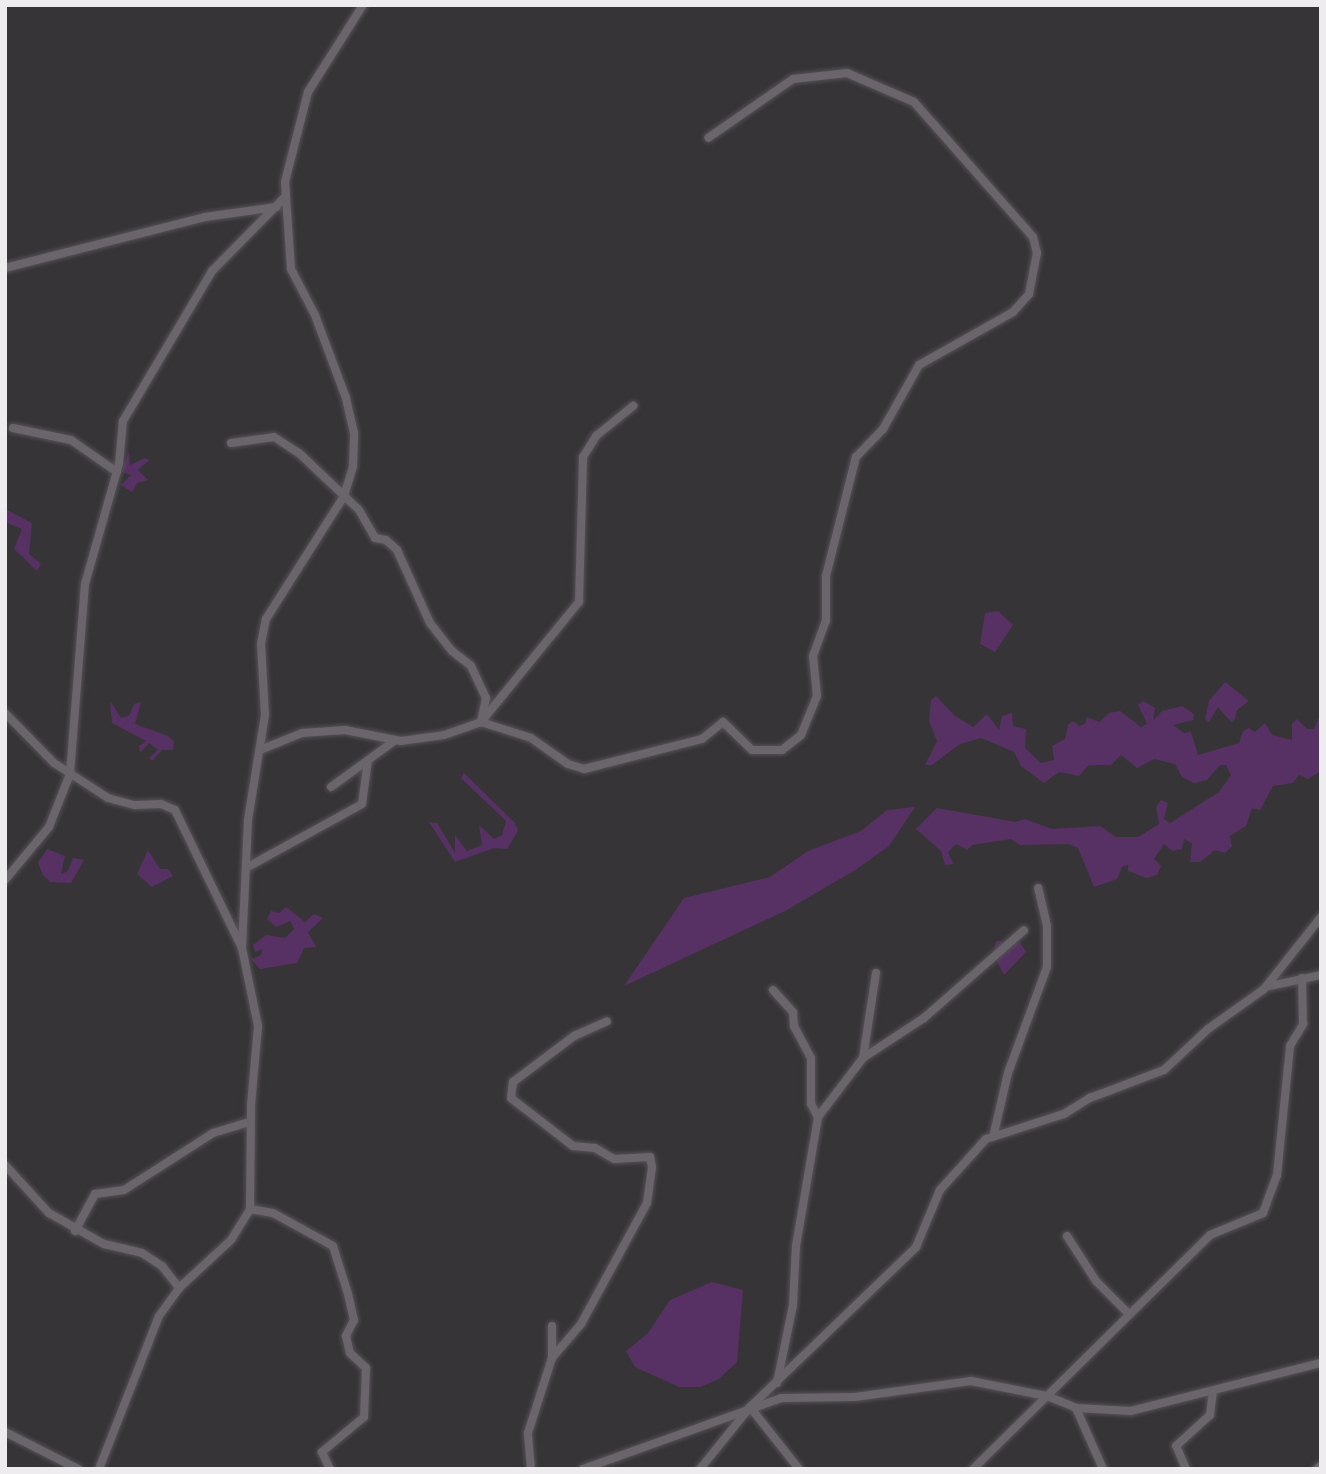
<!DOCTYPE html>
<style>
body{margin:0}
#map{position:relative;width:1326px;height:1474px;overflow:hidden;background:#373438;font-family:"Fira Sans Condensed",sans-serif}
div>[style]{position:absolute}
.green>*{inset:0;background:#573163}
.roads{filter:drop-shadow(0 0 2px #555156) drop-shadow(0 0 2px #555156)}
.street>*{height:8px;margin:-4px;padding:0 4px;transform-origin:4px;border-radius:4px;background:#69656a}
.secondary>*{height:10px;margin:-5px;padding:0 5px;transform-origin:5px;border-radius:5px;background:#69656a}
span{translate:-50% -50%;white-space:nowrap;text-align:center;line-height:1.15;-webkit-text-stroke:7px #1e1c1e;paint-order:stroke}
.frame{position:absolute;inset:0;border:7px solid #eeecef;pointer-events:none}
</style>
<div id="map">
<div class="green">
<i style="clip-path:polygon(129px 452px,130px 465px,145px 458px,149px 460px,138px 470px,148px 480px,137px 483px,132px 492px,121px 485px,131px 475px,121px 472px)"></i>
<i style="clip-path:polygon(5px 509px,32px 523px,29px 554px,41px 564px,37px 571px,14px 549px,22px 529px,5px 522px)"></i>
<i style="clip-path:polygon(998px 611px,1013px 625px,995px 652px,980px 644px,985px 613px)"></i>
<i style="clip-path:polygon(1225px 682px,1249px 701px,1237px 710px,1235px 719px,1231px 722px,1218px 707px,1209px 722px,1205px 719px,1209px 701px)"></i>
<i style="clip-path:polygon(936px 696px,955px 716px,973px 727px,987px 714px,999px 730px,1002px 716px,1012px 713px,1013px 726px,1026px 729px,1025px 748px,1041px 763px,1054px 760px,1052px 746px,1065px 739px,1068px 725px,1073px 721px,1079px 726px,1085px 724px,1087px 717px,1099px 722px,1109px 713px,1120px 711px,1141px 727px,1147px 724px,1138px 705px,1143px 701px,1155px 708px,1153px 721px,1162px 711px,1182px 706px,1194px 714px,1193px 720px,1173px 725px,1184px 733px,1191px 732px,1198px 755px,1239px 743px,1243px 731px,1249px 728px,1255px 732px,1265px 723px,1272px 735px,1292px 740px,1292px 724px,1297px 719px,1307px 729px,1314px 729px,1321px 713px,1321px 771px,1308px 779px,1299px 775px,1293px 783px,1273px 786px,1260px 810px,1252px 808px,1246px 826px,1230px 836px,1232px 846px,1225px 853px,1215px 850px,1200px 862px,1190px 862px,1192px 843px,1184px 839px,1182px 849px,1172px 851px,1164px 844px,1154px 859px,1161px 866px,1157px 875px,1147px 878px,1128px 871px,1128px 865px,1122px 867px,1117px 879px,1094px 887px,1078px 848px,1069px 844px,1020px 845px,1011px 839px,972px 845px,967px 850px,956px 844px,948px 852px,953px 864px,945px 865px,941px 851px,916px 829px,937px 808px,1016px 822px,1025px 819px,1052px 829px,1100px 826px,1116px 837px,1138px 837px,1159px 824px,1156px 807px,1161px 800px,1168px 803px,1164px 819px,1170px 823px,1219px 792px,1231px 775px,1226px 765px,1220px 765px,1207px 780px,1194px 783px,1182px 777px,1175px 764px,1154px 759px,1137px 768px,1121px 755px,1111px 765px,1089px 765px,1079px 776px,1059px 772px,1044px 783px,1021px 766px,1014px 752px,981px 738px,960px 744px,932px 765px,925px 765px,937px 741px,929px 721px,931px 700px)"></i>
<i style="clip-path:polygon(110px 701px,121px 718px,129px 716px,134px 704px,141px 702px,135px 724px,168px 736px,174px 742px,173px 750px,162px 750px,152px 761px,149px 758px,158px 750px,149px 743px,140px 753px,139px 746px,146px 741px,112px 723px)"></i>
<i style="clip-path:polygon(464px 773px,515px 823px,518px 831px,507px 849px,494px 848px,455px 862px,429px 822px,437px 823px,455px 853px,455px 835px,467px 851px,482px 845px,479px 825px,494px 839px,502px 835px,506px 821px,461px 778px)"></i>
<i style="clip-path:polygon(915px 807px,889px 846px,857px 869px,785px 911px,624px 986px,684px 898px,770px 877px,808px 851px,861px 831px,887px 810px)"></i>
<i style="clip-path:polygon(47px 849px,65px 856px,61px 874px,68px 871px,73px 858px,84px 860px,71px 883px,50px 882px,43px 875px,38px 863px)"></i>
<i style="clip-path:polygon(148px 850px,160px 869px,168px 869px,173px 876px,152px 887px,137px 874px)"></i>
<i style="clip-path:polygon(286px 907px,305px 922px,314px 914px,323px 918px,308px 932px,316px 947px,304px 948px,297px 963px,260px 969px,251px 959px,261px 955px,263px 949px,255px 952px,253px 945px,266px 935px,285px 938px,294px 929px,290px 921px,276px 927px,267px 919px,271px 911px,279px 913px)"></i>
<i style="clip-path:polygon(996px 941px,1003px 941px,1008px 949px,1019px 941px,1026px 952px,1004px 975px,993px 954px)"></i>
<i style="clip-path:polygon(712px 1282px,743px 1290px,737px 1362px,719px 1379px,700px 1387px,679px 1387px,635px 1367px,626px 1351px,648px 1333px,670px 1300px)"></i>
</div>
<div class="roads">
<div class="street">
<i style="left:5px;top:268px;width:206px;rotate:-14.3deg"></i>
<i style="left:205px;top:217px;width:72px;rotate:-8deg"></i>
<i style="left:13px;top:428px;width:59px;rotate:11.7deg"></i>
<i style="left:71px;top:440px;width:56px;rotate:34.8deg"></i>
<i style="left:231px;top:443px;width:43px;rotate:-7.9deg"></i>
<i style="left:274px;top:437px;width:30px;rotate:33deg"></i>
<i style="left:299px;top:453px;width:83px;rotate:43.5deg"></i>
<i style="left:359px;top:510px;width:32px;rotate:60deg"></i>
<i style="left:375px;top:538px;width:11px;rotate:10deg"></i>
<i style="left:386px;top:540px;width:15px;rotate:42deg"></i>
<i style="left:397px;top:550px;width:80px;rotate:65.7deg"></i>
<i style="left:430px;top:623px;width:36px;rotate:52deg"></i>
<i style="left:452px;top:651px;width:24px;rotate:38deg"></i>
<i style="left:471px;top:666px;width:35px;rotate:65deg"></i>
<i style="left:486px;top:698px;width:25px;rotate:102deg"></i>
<i style="left:481px;top:722px;width:52px;rotate:17.7deg"></i>
<i style="left:531px;top:738px;width:45px;rotate:35.1deg"></i>
<i style="left:568px;top:764px;width:17px;rotate:17deg"></i>
<i style="left:584px;top:769px;width:122px;rotate:-14.3deg"></i>
<i style="left:702px;top:739px;width:27px;rotate:-39deg"></i>
<i style="left:723px;top:722px;width:40px;rotate:44deg"></i>
<i style="left:752px;top:750px;width:30px"></i>
<i style="left:782px;top:750px;width:24px;rotate:-38deg"></i>
<i style="left:801px;top:735px;width:42px;rotate:-67.7deg"></i>
<i style="left:817px;top:696px;width:40px;rotate:-95.7deg"></i>
<i style="left:813px;top:656px;width:37px;rotate:-70deg"></i>
<i style="left:826px;top:621px;width:45px;rotate:-90deg"></i>
<i style="left:826px;top:576px;width:123px;rotate:-75.9deg"></i>
<i style="left:856px;top:457px;width:39px;rotate:-46deg"></i>
<i style="left:883px;top:429px;width:73px;rotate:-60.6deg"></i>
<i style="left:919px;top:365px;width:108px;rotate:-29.4deg"></i>
<i style="left:1013px;top:312px;width:24px;rotate:-48deg"></i>
<i style="left:1029px;top:294px;width:42px;rotate:-79deg"></i>
<i style="left:1037px;top:253px;width:16px;rotate:-104deg"></i>
<i style="left:1033px;top:237px;width:180px;rotate:-131.4deg"></i>
<i style="left:914px;top:102px;width:73px;rotate:-156.6deg"></i>
<i style="left:847px;top:73px;width:54px;rotate:173.7deg"></i>
<i style="left:793px;top:79px;width:103px;rotate:145.2deg"></i>
<i style="left:5px;top:713px;width:70px;rotate:45.6deg"></i>
<i style="left:54px;top:763px;width:64px;rotate:32.9deg"></i>
<i style="left:108px;top:798px;width:28px;rotate:15deg"></i>
<i style="left:135px;top:805px;width:26px;rotate:-2deg"></i>
<i style="left:161px;top:804px;width:15px;rotate:23deg"></i>
<i style="left:175px;top:810px;width:153px;rotate:64.1deg"></i>
<i style="left:260px;top:750px;width:45px;rotate:-22deg"></i>
<i style="left:302px;top:733px;width:43px;rotate:-4deg"></i>
<i style="left:345px;top:730px;width:57px;rotate:11.1deg"></i>
<i style="left:401px;top:741px;width:43px;rotate:-7.9deg"></i>
<i style="left:444px;top:735px;width:39px;rotate:-19deg"></i>
<i style="left:481px;top:722px;width:155px;rotate:-50.8deg"></i>
<i style="left:579px;top:602px;width:145px;rotate:-88.4deg"></i>
<i style="left:583px;top:457px;width:25px;rotate:-58deg"></i>
<i style="left:596px;top:436px;width:48px;rotate:-39deg"></i>
<i style="left:331px;top:787px;width:46px;rotate:-36.1deg"></i>
<i style="left:246px;top:868px;width:132px;rotate:-28.9deg"></i>
<i style="left:362px;top:804px;width:44px;rotate:-82.2deg"></i>
<i style="left:368px;top:760px;width:34px;rotate:-36deg"></i>
<i style="left:5px;top:880px;width:69px;rotate:-50.3deg"></i>
<i style="left:49px;top:827px;width:57px;rotate:-68.4deg"></i>
<i style="left:70px;top:774px;width:191px;rotate:-85.5deg"></i>
<i style="left:85px;top:584px;width:125px;rotate:-74.2deg"></i>
<i style="left:119px;top:464px;width:43px;rotate:-84.7deg"></i>
<i style="left:123px;top:421px;width:174px;rotate:-59.3deg"></i>
<i style="left:212px;top:271px;width:104px;rotate:-45.4deg"></i>
<i style="left:1270px;top:986px;width:52px;rotate:-12.2deg"></i>
<i style="left:773px;top:990px;width:30px;rotate:48deg"></i>
<i style="left:793px;top:1012px;width:14px;rotate:86deg"></i>
<i style="left:794px;top:1026px;width:36px;rotate:62deg"></i>
<i style="left:811px;top:1058px;width:46px;rotate:90deg"></i>
<i style="left:811px;top:1104px;width:15px;rotate:62deg"></i>
<i style="left:863px;top:1058px;width:73px;rotate:-33.3deg"></i>
<i style="left:924px;top:1018px;width:133px;rotate:-41.3deg"></i>
<i style="left:994px;top:1133px;width:62px;rotate:-76.9deg"></i>
<i style="left:1008px;top:1073px;width:113px;rotate:-69.8deg"></i>
<i style="left:1047px;top:967px;width:41px;rotate:-90deg"></i>
<i style="left:1047px;top:926px;width:39px;rotate:-103deg"></i>
<i style="left:5px;top:1165px;width:65px;rotate:47.5deg"></i>
<i style="left:49px;top:1213px;width:63px;rotate:29.4deg"></i>
<i style="left:104px;top:1244px;width:39px;rotate:13deg"></i>
<i style="left:142px;top:1253px;width:24px;rotate:33deg"></i>
<i style="left:162px;top:1266px;width:28px;rotate:52deg"></i>
<i style="left:250px;top:1209px;width:23px;rotate:10deg"></i>
<i style="left:273px;top:1213px;width:68px;rotate:28.8deg"></i>
<i style="left:333px;top:1246px;width:50px;rotate:72.6deg"></i>
<i style="left:348px;top:1294px;width:27px;rotate:77deg"></i>
<i style="left:354px;top:1320px;width:18px;rotate:117deg"></i>
<i style="left:346px;top:1336px;width:17px;rotate:77deg"></i>
<i style="left:350px;top:1353px;width:22px;rotate:43deg"></i>
<i style="left:366px;top:1368px;width:49px;rotate:92.3deg"></i>
<i style="left:364px;top:1417px;width:55px;rotate:140.2deg"></i>
<i style="left:322px;top:1452px;width:19px;rotate:65deg"></i>
<i style="left:75px;top:1231px;width:42px;rotate:-61.6deg"></i>
<i style="left:95px;top:1194px;width:29px;rotate:-8deg"></i>
<i style="left:124px;top:1190px;width:106px;rotate:-32.6deg"></i>
<i style="left:213px;top:1133px;width:39px;rotate:-17deg"></i>
<i style="left:1067px;top:1236px;width:54px;rotate:57.2deg"></i>
<i style="left:1096px;top:1281px;width:45px;rotate:45deg"></i>
<i style="left:552px;top:1358px;width:45px;rotate:-49.5deg"></i>
<i style="left:581px;top:1324px;width:138px;rotate:-61.4deg"></i>
<i style="left:647px;top:1203px;width:36px;rotate:-82deg"></i>
<i style="left:652px;top:1167px;width:10px;rotate:-101deg"></i>
<i style="left:650px;top:1157px;width:36px;rotate:177deg"></i>
<i style="left:614px;top:1159px;width:22px;rotate:-150deg"></i>
<i style="left:595px;top:1148px;width:22px;rotate:-175deg"></i>
<i style="left:573px;top:1146px;width:78px;rotate:-142.3deg"></i>
<i style="left:511px;top:1098px;width:16px;rotate:-83deg"></i>
<i style="left:513px;top:1082px;width:76px;rotate:-37deg"></i>
<i style="left:574px;top:1036px;width:36px;rotate:-24deg"></i>
<i style="left:777px;top:1383px;width:80px;rotate:-78.4deg"></i>
<i style="left:793px;top:1305px;width:59px;rotate:-87.1deg"></i>
<i style="left:796px;top:1246px;width:131px;rotate:-80.3deg"></i>
<i style="left:818px;top:1117px;width:74px;rotate:-52.7deg"></i>
<i style="left:863px;top:1058px;width:86px;rotate:-81.3deg"></i>
<i style="left:750px;top:1407px;width:79px;rotate:51.7deg"></i>
<i style="left:1076px;top:1408px;width:55px;rotate:3.1deg"></i>
<i style="left:1131px;top:1411px;width:196px;rotate:-14.2deg"></i>
<i style="left:5px;top:1432px;width:82px;rotate:26.9deg"></i>
<i style="left:99px;top:1469px;width:164px;rotate:-68.6deg"></i>
<i style="left:159px;top:1316px;width:34px;rotate:-54deg"></i>
<i style="left:179px;top:1288px;width:71px;rotate:-42.7deg"></i>
<i style="left:231px;top:1240px;width:36px;rotate:-58deg"></i>
<i style="left:250px;top:1209px;width:104px;rotate:-89.4deg"></i>
<i style="left:251px;top:1105px;width:79px;rotate:-84.9deg"></i>
<i style="left:258px;top:1026px;width:80px;rotate:-101.6deg"></i>
<i style="left:242px;top:948px;width:128px;rotate:-87.3deg"></i>
<i style="left:248px;top:820px;width:106px;rotate:-80.8deg"></i>
<i style="left:265px;top:715px;width:71px;rotate:-93.2deg"></i>
<i style="left:261px;top:644px;width:25px;rotate:-79deg"></i>
<i style="left:266px;top:619px;width:146px;rotate:-57.6deg"></i>
<i style="left:344px;top:496px;width:31px;rotate:-73deg"></i>
<i style="left:353px;top:466px;width:33px;rotate:-88deg"></i>
<i style="left:354px;top:433px;width:36px;rotate:-103deg"></i>
<i style="left:346px;top:398px;width:89px;rotate:-110.5deg"></i>
<i style="left:315px;top:315px;width:52px;rotate:-117.6deg"></i>
<i style="left:291px;top:269px;width:87px;rotate:-93.9deg"></i>
<i style="left:285px;top:182px;width:93px;rotate:-75.7deg"></i>
<i style="left:308px;top:92px;width:103px;rotate:-57.7deg"></i>
<i style="left:531px;top:1469px;width:36px;rotate:-95deg"></i>
<i style="left:528px;top:1433px;width:79px;rotate:-72.3deg"></i>
<i style="left:552px;top:1358px;width:32px;rotate:-90deg"></i>
<i style="left:583px;top:1469px;width:210px;rotate:-19.7deg"></i>
<i style="left:781px;top:1398px;width:74px;rotate:-0.8deg"></i>
<i style="left:855px;top:1397px;width:117px;rotate:-7.9deg"></i>
<i style="left:971px;top:1381px;width:77px;rotate:11.2deg"></i>
<i style="left:1047px;top:1396px;width:31px;rotate:22deg"></i>
<i style="left:1076px;top:1408px;width:67px;rotate:66.1deg"></i>
<i style="left:700px;top:1469px;width:80px;rotate:-51.1deg"></i>
<i style="left:750px;top:1407px;width:231px;rotate:-43.9deg"></i>
<i style="left:916px;top:1247px;width:62px;rotate:-67.2deg"></i>
<i style="left:940px;top:1190px;width:69px;rotate:-48deg"></i>
<i style="left:986px;top:1139px;width:82px;rotate:-17.8deg"></i>
<i style="left:1064px;top:1114px;width:31px;rotate:-32deg"></i>
<i style="left:1090px;top:1098px;width:79px;rotate:-20.7deg"></i>
<i style="left:1164px;top:1070px;width:60px;rotate:-43deg"></i>
<i style="left:1208px;top:1029px;width:69px;rotate:-35.5deg"></i>
<i style="left:1264px;top:989px;width:92px;rotate:-51.6deg"></i>
<i style="left:973px;top:1469px;width:333px;rotate:-44.6deg"></i>
<i style="left:1210px;top:1235px;width:57px;rotate:-22.5deg"></i>
<i style="left:1263px;top:1213px;width:40px;rotate:-69.8deg"></i>
<i style="left:1277px;top:1175px;width:130px;rotate:-84.2deg"></i>
<i style="left:1290px;top:1046px;width:26px;rotate:-59deg"></i>
<i style="left:1303px;top:1024px;width:46px;rotate:-91.2deg"></i>
<i style="left:1186px;top:1469px;width:25px;rotate:-113deg"></i>
<i style="left:1176px;top:1446px;width:46px;rotate:-42.4deg"></i>
<i style="left:1210px;top:1415px;width:23px;rotate:-83deg"></i>
</div>
<div class="secondary">
<i style="left:1318px;top:1469px;width:4px;rotate:-34deg"></i>
</div>
</div>
<div class="frame"></div>
</div>
